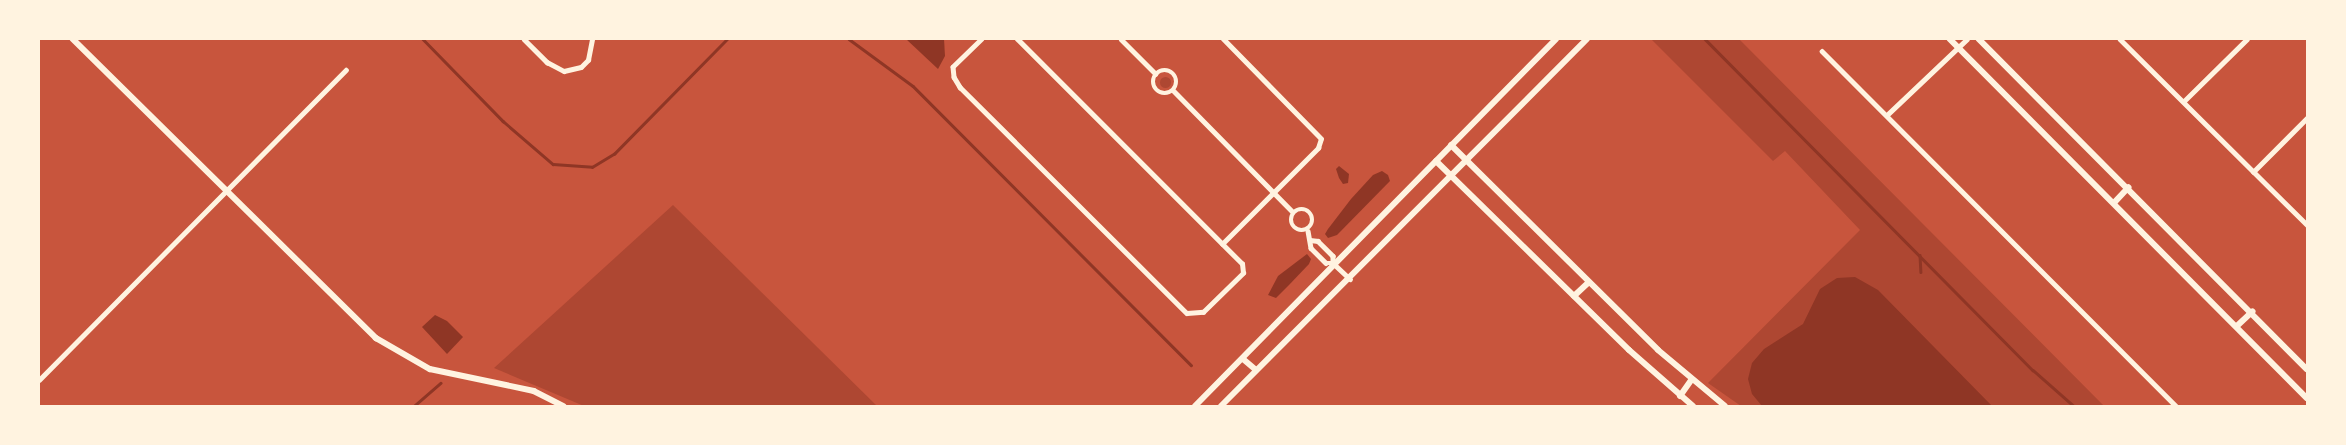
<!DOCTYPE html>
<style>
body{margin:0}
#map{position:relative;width:2346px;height:445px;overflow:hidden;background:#c8553d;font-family:"Noto Serif",serif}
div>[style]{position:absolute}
.green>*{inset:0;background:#ae4732}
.round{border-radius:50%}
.water>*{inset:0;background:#8f3625}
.stream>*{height:2.5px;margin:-1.25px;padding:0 1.25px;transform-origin:1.25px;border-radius:1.25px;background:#8f3625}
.minor>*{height:4.5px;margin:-2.25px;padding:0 2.25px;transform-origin:2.25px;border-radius:2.25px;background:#fff3e0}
.minor>.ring{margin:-2.25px;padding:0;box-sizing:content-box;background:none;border:4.5px solid #fff3e0;border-radius:50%}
.tertiary>*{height:5.5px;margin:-2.75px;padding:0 2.75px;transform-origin:2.75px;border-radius:2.75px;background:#fff3e0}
.secondary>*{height:6px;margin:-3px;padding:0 3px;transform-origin:3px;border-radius:3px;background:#fff3e0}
span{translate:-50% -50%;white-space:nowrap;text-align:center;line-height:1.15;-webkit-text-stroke:4px #fff3e0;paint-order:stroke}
.frame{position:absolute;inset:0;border:40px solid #fff3e0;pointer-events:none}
</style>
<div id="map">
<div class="green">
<i style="clip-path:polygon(1651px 39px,1739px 39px,2104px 406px,1741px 406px,1708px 383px,1860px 230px,1785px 151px,1773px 161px)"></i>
<i class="round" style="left:1159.5px;top:76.5px;width:11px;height:11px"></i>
<i style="clip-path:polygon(673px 205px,877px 406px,584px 406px,494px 368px)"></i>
</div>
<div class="water">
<i style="clip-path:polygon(906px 39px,944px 39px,945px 56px,938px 69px)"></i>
<i style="clip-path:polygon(1339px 166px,1349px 174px,1348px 183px,1343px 184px,1339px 178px,1336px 169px)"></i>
<i style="clip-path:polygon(1382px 171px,1388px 175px,1390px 181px,1337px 235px,1328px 238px,1325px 234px,1328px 229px,1351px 199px,1373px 175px)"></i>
<i style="clip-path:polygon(1307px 254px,1311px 259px,1309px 264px,1289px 285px,1276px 298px,1268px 295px,1278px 276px)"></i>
<i style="clip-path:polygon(1855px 277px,1878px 290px,1992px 406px,1762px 406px,1752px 394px,1748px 379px,1752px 363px,1764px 349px,1803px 324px,1820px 289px,1837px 278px)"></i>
<i style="clip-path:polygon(435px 315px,447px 321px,463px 337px,447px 354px,422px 327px)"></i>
</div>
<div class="stream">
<i style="left:423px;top:39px;width:115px;rotate:45.7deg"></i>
<i style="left:503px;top:121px;width:66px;rotate:40.7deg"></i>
<i style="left:553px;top:164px;width:39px;rotate:4deg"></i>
<i style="left:592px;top:167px;width:26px;rotate:-31deg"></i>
<i style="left:614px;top:154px;width:161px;rotate:-45.5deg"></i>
<i style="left:849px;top:39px;width:79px;rotate:36.3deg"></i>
<i style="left:913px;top:86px;width:394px;rotate:45.1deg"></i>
<i style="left:1705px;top:39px;width:466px;rotate:45.3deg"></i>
<i style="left:2033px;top:370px;width:55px;rotate:41.3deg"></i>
<i style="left:1920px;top:255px;width:17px;rotate:87deg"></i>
<i style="left:414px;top:406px;width:35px;rotate:-41deg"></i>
</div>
<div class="minor">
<i style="left:524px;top:39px;width:33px;rotate:45deg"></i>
<i style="left:547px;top:62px;width:19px;rotate:28deg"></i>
<i style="left:564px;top:71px;width:17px;rotate:-13deg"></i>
<i style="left:581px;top:67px;width:10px;rotate:-45deg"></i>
<i style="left:588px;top:60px;width:21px;rotate:-79deg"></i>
<i style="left:982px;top:39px;width:40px;rotate:136deg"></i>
<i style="left:953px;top:67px;width:10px;rotate:84deg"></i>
<i style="left:954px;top:77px;width:12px;rotate:59deg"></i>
<i style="left:960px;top:87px;width:320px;rotate:44.9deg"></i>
<i style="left:1187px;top:313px;width:16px;rotate:-4deg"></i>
<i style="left:1203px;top:312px;width:56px;rotate:-44.3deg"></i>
<i style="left:1243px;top:273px;width:9px;rotate:-96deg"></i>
<i style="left:1242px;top:264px;width:318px;rotate:-135deg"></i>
<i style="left:1121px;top:39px;width:49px;rotate:45deg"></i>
<i style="left:2120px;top:39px;width:264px;rotate:44.8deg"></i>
<i style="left:1822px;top:51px;width:501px;rotate:45.08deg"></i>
<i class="ring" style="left:1153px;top:70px;width:19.5px;height:19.5px"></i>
<i style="left:1173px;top:90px;width:170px;rotate:45.5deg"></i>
<i style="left:2184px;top:101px;width:88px;rotate:-44.5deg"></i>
<i style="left:1887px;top:115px;width:110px;rotate:-43.5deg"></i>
<i style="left:2253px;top:172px;width:76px;rotate:-45deg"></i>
<i class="ring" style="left:1291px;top:209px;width:17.5px;height:17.5px"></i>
<i style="left:1308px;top:231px;width:17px;rotate:80deg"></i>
<i style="left:1311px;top:248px;width:21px;rotate:45deg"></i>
<i style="left:1326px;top:263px;width:7px"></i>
<i style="left:1310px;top:240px;width:8px;rotate:7deg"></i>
<i style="left:1318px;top:241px;width:21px;rotate:45deg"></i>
<i style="left:1333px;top:256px;width:7px;rotate:90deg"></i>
<i style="left:1222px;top:244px;width:136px;rotate:-45deg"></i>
<i style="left:1318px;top:148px;width:9px;rotate:-72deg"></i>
<i style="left:1321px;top:139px;width:140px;rotate:-134.4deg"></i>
<i style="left:1334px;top:264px;width:22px;rotate:43deg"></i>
<i style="left:39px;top:380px;width:436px;rotate:-45.3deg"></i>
</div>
<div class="tertiary">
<i style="left:73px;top:39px;width:426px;rotate:44.6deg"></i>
<i style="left:376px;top:338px;width:62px;rotate:29.9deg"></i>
<i style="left:430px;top:369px;width:106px;rotate:11.9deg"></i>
<i style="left:534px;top:391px;width:33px;rotate:27deg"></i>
<i style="left:1950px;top:39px;width:506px;rotate:45.16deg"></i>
<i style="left:1979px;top:39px;width:465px;rotate:45.2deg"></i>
<i style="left:2114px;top:203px;width:21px;rotate:-47deg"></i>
<i style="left:2237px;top:326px;width:21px;rotate:-43deg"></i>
</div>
<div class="secondary">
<i style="left:1451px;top:145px;width:291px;rotate:44.7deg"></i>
<i style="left:1658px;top:350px;width:87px;rotate:39.9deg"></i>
<i style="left:1436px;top:161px;width:270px;rotate:44.4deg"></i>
<i style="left:1629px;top:350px;width:85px;rotate:41.2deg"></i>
<i style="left:1574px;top:296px;width:19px;rotate:-43deg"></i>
<i style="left:1243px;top:359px;width:17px;rotate:40deg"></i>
<i style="left:1680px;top:396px;width:19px;rotate:-55deg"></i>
<i style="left:1195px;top:406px;width:515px;rotate:-45.47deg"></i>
<i style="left:1221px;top:406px;width:518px;rotate:-45.08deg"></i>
</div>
<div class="frame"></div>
</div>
